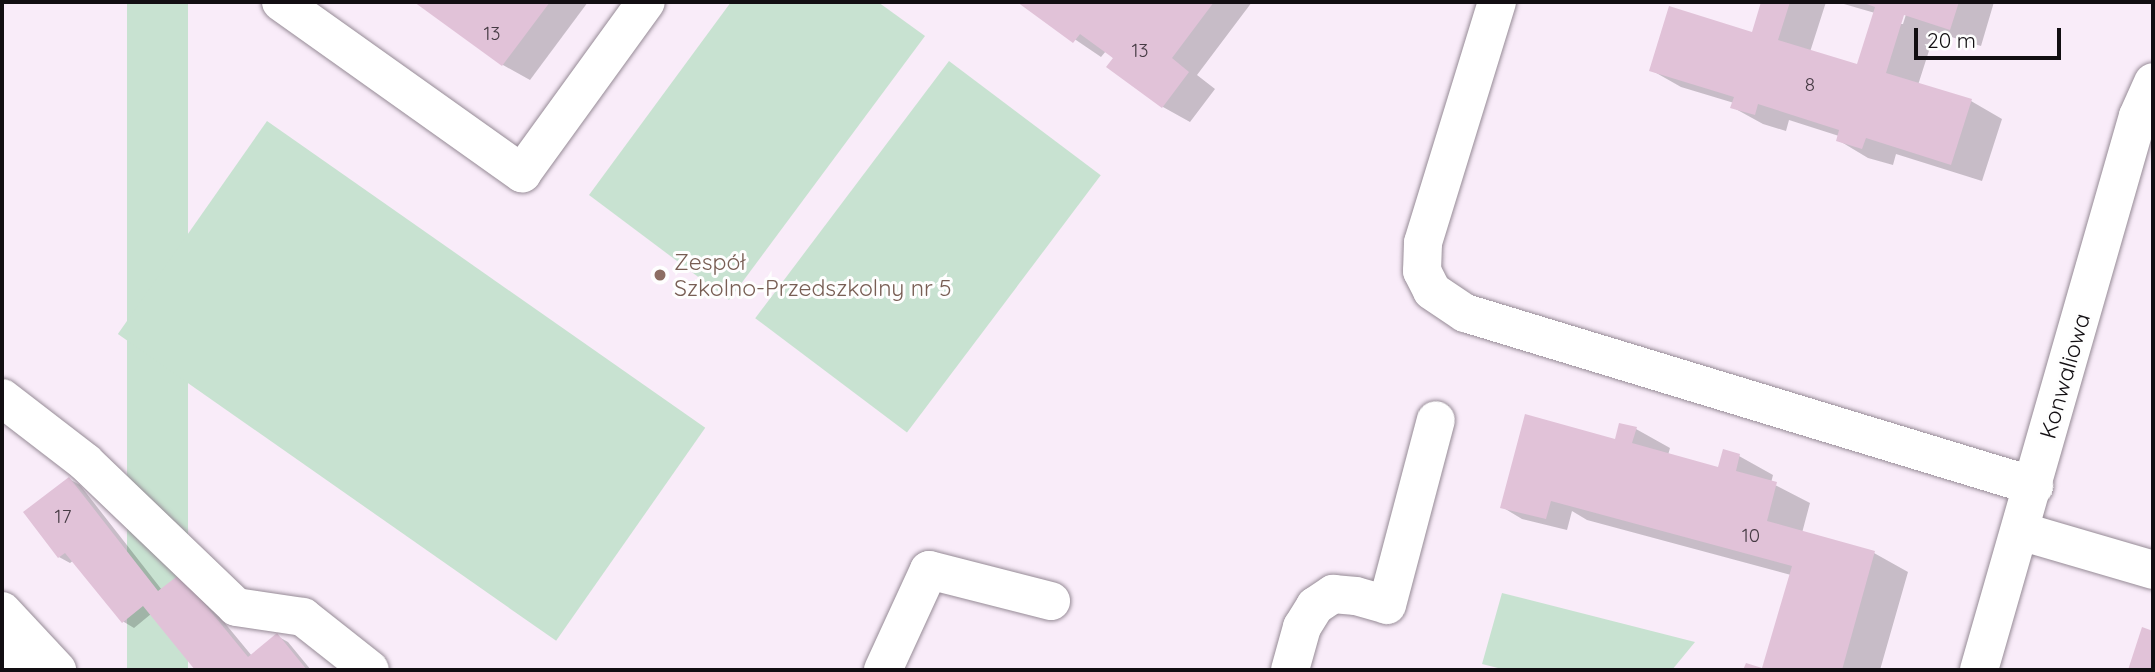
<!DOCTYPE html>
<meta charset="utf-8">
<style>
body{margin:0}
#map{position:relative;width:2155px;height:672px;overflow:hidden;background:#f9ecf9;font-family:Quicksand,sans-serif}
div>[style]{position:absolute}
.green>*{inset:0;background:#c8e2d1;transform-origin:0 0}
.shadow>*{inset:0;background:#0003}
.building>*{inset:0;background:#e1c2d8}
.roads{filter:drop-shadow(0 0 2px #968b96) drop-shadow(0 0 2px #968b96)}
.minor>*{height:38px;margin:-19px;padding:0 19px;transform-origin:19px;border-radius:19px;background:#fff}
.major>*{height:38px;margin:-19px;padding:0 19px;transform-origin:19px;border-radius:19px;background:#fff}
.dots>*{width:19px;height:19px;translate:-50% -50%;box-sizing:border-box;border:4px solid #fefefe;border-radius:50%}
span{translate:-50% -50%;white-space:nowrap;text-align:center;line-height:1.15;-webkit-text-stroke:6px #fefefe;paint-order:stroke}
.number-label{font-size:19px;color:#463b44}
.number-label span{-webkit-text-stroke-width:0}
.education-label{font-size:23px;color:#785e54}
.left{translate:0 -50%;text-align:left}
.street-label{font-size:23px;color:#120e12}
.frame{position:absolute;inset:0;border:4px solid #120e12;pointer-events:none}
.scale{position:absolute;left:1914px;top:28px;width:147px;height:32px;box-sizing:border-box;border:4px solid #120e12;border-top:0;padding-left:9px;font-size:21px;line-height:24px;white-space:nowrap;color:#120e12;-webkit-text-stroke:5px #fefefe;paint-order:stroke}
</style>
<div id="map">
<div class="green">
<i style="left:127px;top:2px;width:61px;height:847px"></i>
<i style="clip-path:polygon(731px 2px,878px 2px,925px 36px,729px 300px,589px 195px)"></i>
<i style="left:949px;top:61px;width:190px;height:322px;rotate:37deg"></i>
<i style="left:267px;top:121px;width:535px;height:260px;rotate:35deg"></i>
<i style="clip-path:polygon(1502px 593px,1695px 642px,1672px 670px,1506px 670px,1482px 664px)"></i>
</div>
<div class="shadow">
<i style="clip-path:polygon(417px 2px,588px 2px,530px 80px,503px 65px)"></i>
<i style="clip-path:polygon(1020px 2px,1252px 2px,1197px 75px,1215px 89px,1190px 122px,1163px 107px,1106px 51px,1101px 57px)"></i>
<i style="clip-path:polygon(evenodd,1763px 2px,1826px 2px,1810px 52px,1858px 67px,1875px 13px,1837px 2px,1994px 2px,1981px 46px,1935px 32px,1918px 85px,1971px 101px,2002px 119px,1982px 181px,1896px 154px,1893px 165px,1868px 158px,1838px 140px,1839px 136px,1789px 120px,1786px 131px,1763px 124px,1732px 107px,1734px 103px,1681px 87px,1651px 70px,1753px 34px,1763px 2px,1905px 7px,1908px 8px,1903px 24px,1900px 24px,1905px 7px)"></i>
<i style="clip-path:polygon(1636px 429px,1670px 448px,1668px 455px,1719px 469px,1739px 456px,1773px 475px,1771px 483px,1810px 503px,1802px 533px,1874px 553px,1908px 572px,1880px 670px,1764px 670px,1791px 575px,1587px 520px,1572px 511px,1567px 530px,1522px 519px,1502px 507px)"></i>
<i style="clip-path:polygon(69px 479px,80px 485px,162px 590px,191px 582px,252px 656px,277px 636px,288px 642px,311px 670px,197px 670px,151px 614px,134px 628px,124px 622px,74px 560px,70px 563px,59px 557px)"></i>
</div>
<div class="building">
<i style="clip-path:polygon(414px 2px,550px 2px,502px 66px)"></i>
<i style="clip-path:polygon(1017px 2px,1214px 2px,1172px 58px,1189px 72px,1162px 108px,1106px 67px,1113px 58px,1080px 34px,1073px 43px)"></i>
<i style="clip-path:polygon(1761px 2px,1790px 2px,1778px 40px,1857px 64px,1875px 7px,1861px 2px,1959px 2px,1950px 30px,1904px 15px,1886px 73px,1972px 99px,1951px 165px,1866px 138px,1862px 149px,1836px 141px,1839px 130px,1758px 104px,1755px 115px,1730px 108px,1734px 97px,1649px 71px,1669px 6px,1752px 32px)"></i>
<i style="clip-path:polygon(1525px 414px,1615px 439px,1619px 423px,1637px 427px,1632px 443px,1718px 467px,1723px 449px,1740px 454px,1736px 471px,1777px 482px,1767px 521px,1875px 551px,1842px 670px,1743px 670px,1746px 663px,1762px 668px,1792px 566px,1551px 501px,1546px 519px,1500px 508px)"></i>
<i style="clip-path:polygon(69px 477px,158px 591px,180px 574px,248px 657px,277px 633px,307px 670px,195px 670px,143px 606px,122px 623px,65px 553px,58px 558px,23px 512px)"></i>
<i style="clip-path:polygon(2142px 627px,2153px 631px,2153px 670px,2128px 670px)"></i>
</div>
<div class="roads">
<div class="minor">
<i style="left:281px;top:2px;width:296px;rotate:35.4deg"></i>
<i style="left:522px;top:173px;width:211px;rotate:-54.1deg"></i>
<i style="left:1497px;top:2px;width:252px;rotate:107.1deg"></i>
<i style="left:1423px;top:243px;width:28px;rotate:92deg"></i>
<i style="left:1422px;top:271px;width:22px;rotate:63deg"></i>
<i style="left:1432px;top:291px;width:40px;rotate:34deg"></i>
<i style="left:1465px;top:313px;width:595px;rotate:16.91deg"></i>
<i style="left:2px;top:398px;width:105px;rotate:37.6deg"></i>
<i style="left:85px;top:462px;width:209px;rotate:43.8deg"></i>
<i style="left:236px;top:607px;width:68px;rotate:8.5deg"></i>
<i style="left:303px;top:617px;width:85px;rotate:38.3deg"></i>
<i style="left:2020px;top:531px;width:139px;rotate:16.3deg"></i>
<i style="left:883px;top:670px;width:110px;rotate:-65.3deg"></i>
<i style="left:929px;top:570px;width:126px;rotate:14.3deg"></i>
<i style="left:1290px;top:670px;width:45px;rotate:-74.4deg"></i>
<i style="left:1302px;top:627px;width:25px;rotate:-58deg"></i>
<i style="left:1315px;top:606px;width:22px;rotate:-34deg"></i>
<i style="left:1333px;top:594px;width:23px;rotate:5deg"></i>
<i style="left:1356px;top:596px;width:32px;rotate:16deg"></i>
<i style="left:1387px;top:605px;width:191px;rotate:-75.2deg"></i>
<i style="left:1979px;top:670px;width:576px;rotate:-73.99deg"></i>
<i style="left:2138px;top:116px;width:37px;rotate:-66deg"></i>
</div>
<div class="major">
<i style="left:2px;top:611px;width:81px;rotate:47deg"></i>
<i style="left:2px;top:648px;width:27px;rotate:56deg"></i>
</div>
</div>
<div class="dots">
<i style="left:660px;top:275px;background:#8d6e63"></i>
</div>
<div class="number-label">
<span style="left:492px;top:34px">13</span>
<span style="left:1140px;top:51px">13</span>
<span style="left:1810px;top:85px">8</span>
<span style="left:63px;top:517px">17</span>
<span style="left:1751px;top:536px">10</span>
</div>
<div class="education-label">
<span class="left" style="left:674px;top:275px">Zespół<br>Szkolno-Przedszkolny nr 5</span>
</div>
<div class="street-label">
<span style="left:2065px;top:376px;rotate:-74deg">Konwaliowa</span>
</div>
<div class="frame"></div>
<div class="scale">20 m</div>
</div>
